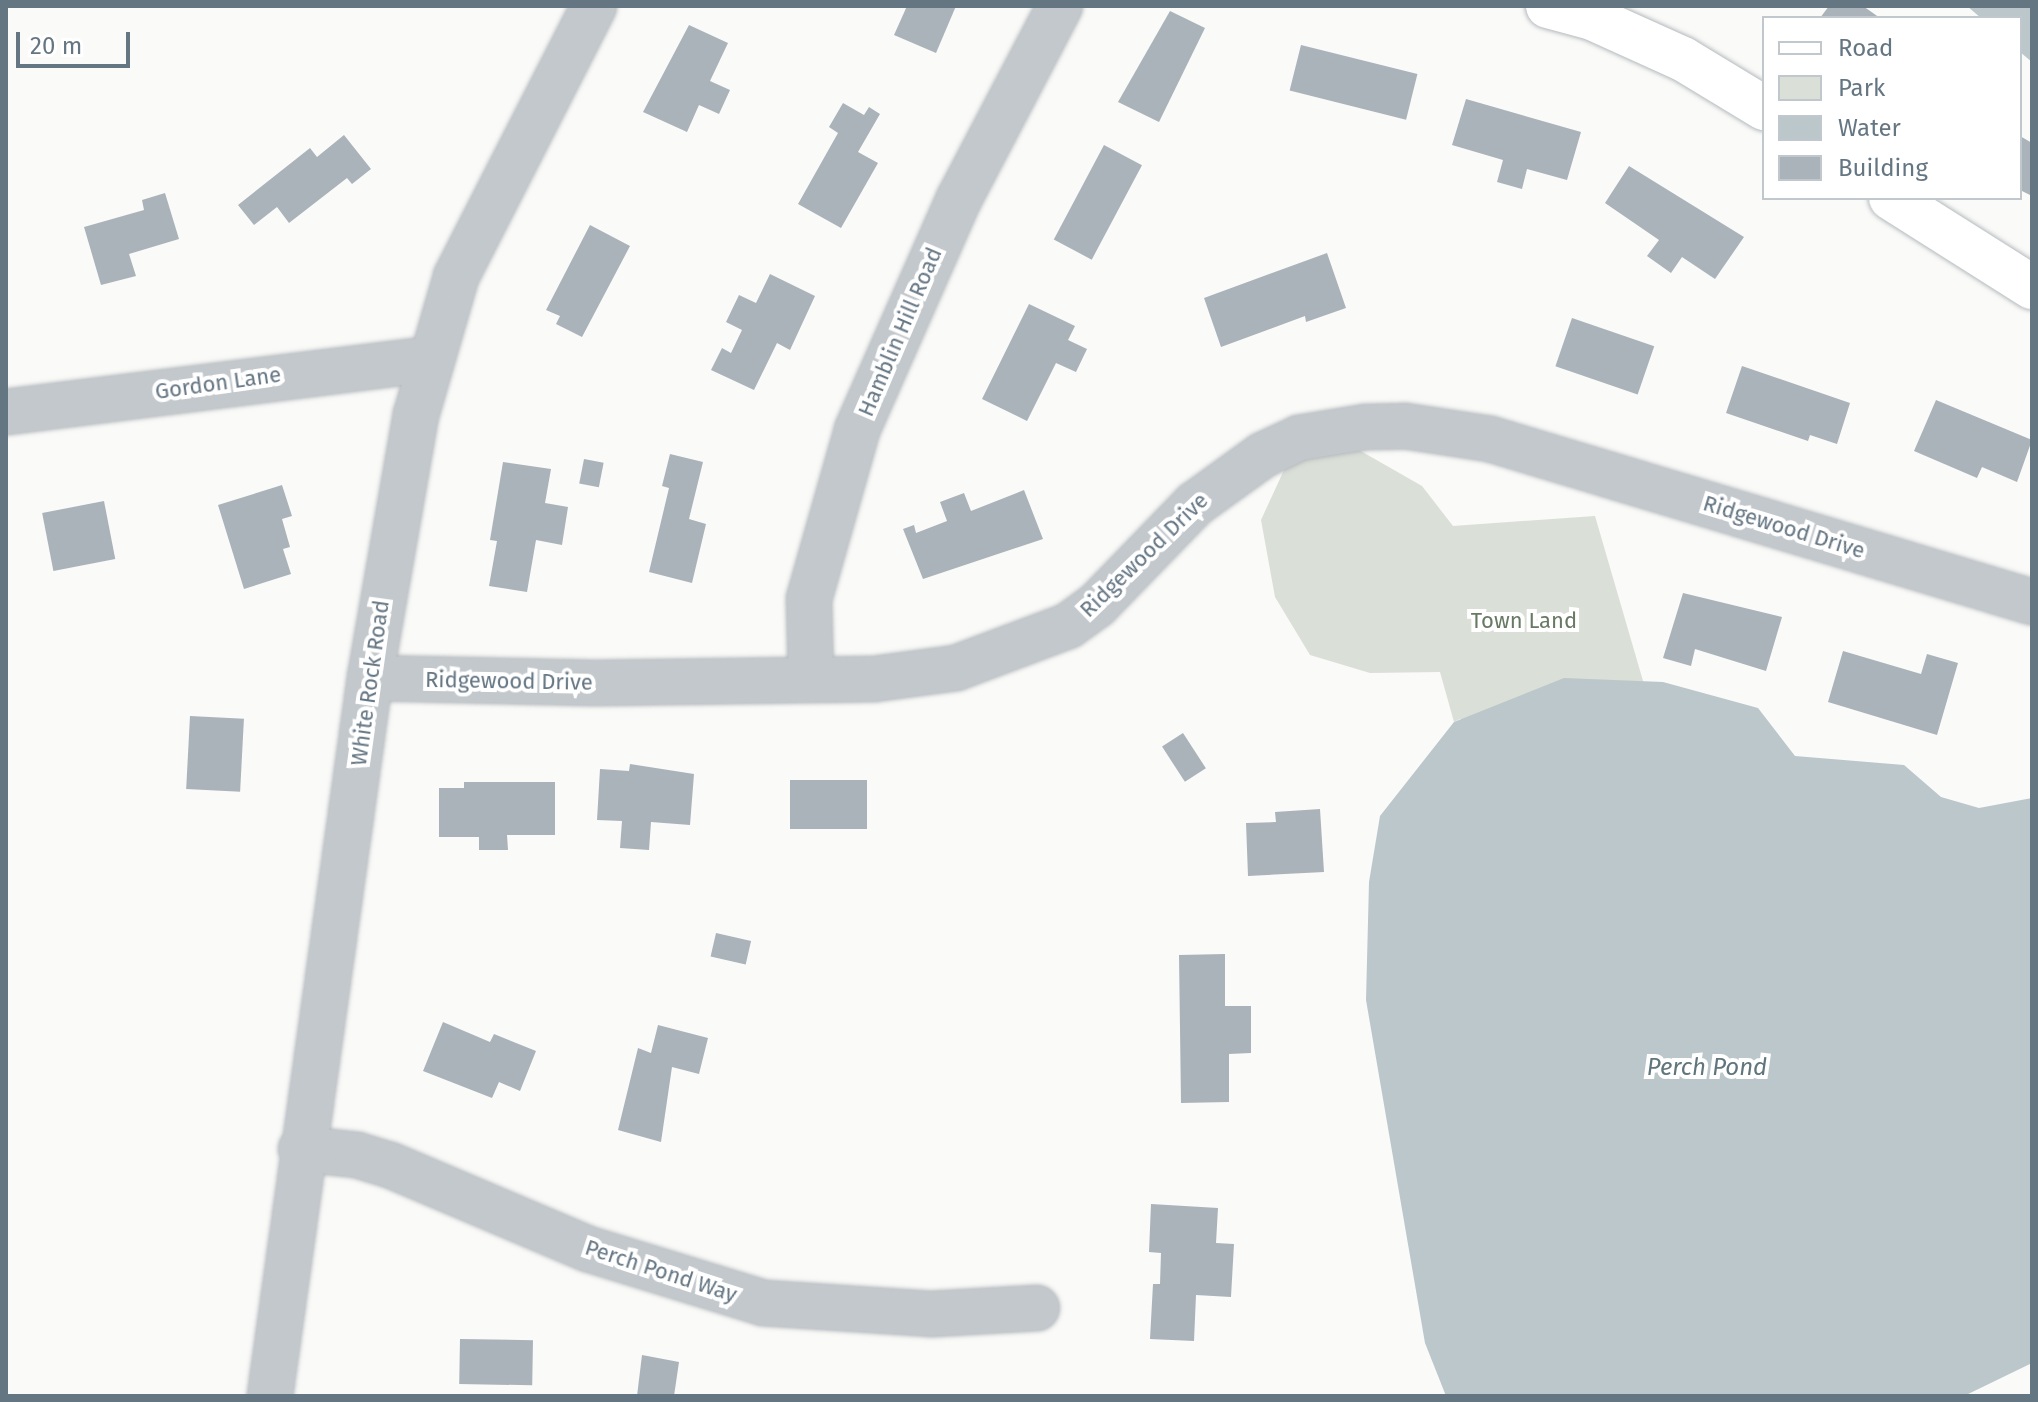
<!DOCTYPE html>
<style>
body{margin:0}
#map{position:relative;width:2038px;height:1402px;overflow:hidden;background:#fafaf8;font-family:"Fira Sans",sans-serif}
div>[style]{position:absolute}
.green>*{inset:0;background:#dadfd7}
.water>*{inset:0;background:#bbc7cb}
.building>*{inset:0;background:#aab3b9;transform-origin:0 0}
.roads{filter:drop-shadow(0 0 2px #b5babe) drop-shadow(0 0 2px #b5babe)}
.minor>*{height:44px;margin:-22px;padding:0 22px;transform-origin:22px;border-radius:22px;background:#c3c8cc}
.major>*{height:44px;margin:-22px;padding:0 22px;transform-origin:22px;border-radius:22px;background:#fff}
span{translate:-50% -50%;white-space:nowrap;text-align:center;line-height:1.15;-webkit-text-stroke:8px #fff;paint-order:stroke}
.street-label{font-size:22px;color:#657683}
.park-label{font-size:22px;color:#687a64}
.water-label{font-size:24px;color:#60757c;font-style:italic}
.frame{position:absolute;inset:0;border:8px solid #657683;pointer-events:none}
.legend{position:absolute;left:1762px;top:16px;width:260px;height:184px;box-sizing:border-box;background:#fff;border:2px solid #c1c8cd;margin:0;padding:10px 14px;list-style:none;font-size:24px;color:#657683}
.legend li{display:flex;align-items:center;gap:16px;height:40px}
.legend b{width:40px;border:2px solid #c1c8cd}
.scale{position:absolute;left:16px;top:32px;width:114px;height:36px;box-sizing:border-box;border:4px solid #657683;border-top:0;padding-left:10px;font-size:24px;line-height:28px;white-space:nowrap;color:#657683;-webkit-text-stroke:6px #fff;paint-order:stroke}
</style>
<div id="map">
<div class="green">
<i style="clip-path:polygon(1338px 438px,1422px 486px,1453px 526px,1595px 516px,1673px 784px,1460px 719px,1454px 722px,1440px 672px,1370px 673px,1310px 655px,1275px 597px,1261px 520px,1289px 459px)"></i>
</div>
<div class="water">
<i style="clip-path:polygon(1967px 6px,2032px 6px,2032px 62px,2020px 52px,2020px 18px,1981px 18px)"></i>
<i style="clip-path:polygon(1564px 678px,1663px 682px,1758px 708px,1795px 756px,1904px 765px,1941px 797px,1979px 808px,2032px 798px,2032px 1363px,1964px 1396px,1446px 1396px,1425px 1343px,1366px 1000px,1369px 882px,1380px 816px,1454px 722px)"></i>
</div>
<div class="building">
<i style="clip-path:polygon(907px 6px,956px 6px,936px 53px,894px 35px)"></i>
<i style="clip-path:polygon(1829px 6px,1863px 6px,1880px 18px,1820px 18px)"></i>
<i style="clip-path:polygon(1170px 11px,1205px 28px,1159px 122px,1118px 102px)"></i>
<i style="clip-path:polygon(689px 25px,728px 43px,710px 81px,730px 90px,719px 114px,699px 105px,687px 132px,643px 112px)"></i>
<i style="left:1301px;top:45px;width:120px;height:47px;rotate:14deg"></i>
<i style="clip-path:polygon(1466px 99px,1581px 132px,1567px 180px,1527px 169px,1522px 189px,1497px 182px,1503px 160px,1452px 145px)"></i>
<i style="clip-path:polygon(843px 103px,864px 115px,869px 107px,880px 114px,858px 152px,878px 163px,841px 228px,798px 204px,838px 133px,829px 127px)"></i>
<i style="clip-path:polygon(344px 135px,371px 169px,352px 184px,347px 178px,289px 223px,277px 207px,254px 225px,238px 205px,310px 148px,317px 157px)"></i>
<i style="clip-path:polygon(2020px 136px,2032px 143px,2032px 196px,2020px 190px)"></i>
<i style="left:1104px;top:145px;width:43px;height:107px;rotate:28deg"></i>
<i style="clip-path:polygon(1629px 166px,1744px 237px,1715px 279px,1682px 257px,1671px 273px,1647px 256px,1659px 240px,1605px 203px)"></i>
<i style="clip-path:polygon(165px 193px,179px 239px,129px 254px,136px 276px,101px 285px,84px 227px,144px 210px,142px 200px)"></i>
<i style="clip-path:polygon(590px 225px,630px 246px,582px 337px,556px 324px,560px 316px,546px 310px)"></i>
<i style="clip-path:polygon(1327px 253px,1346px 308px,1306px 322px,1305px 316px,1221px 347px,1204px 298px)"></i>
<i style="clip-path:polygon(770px 274px,815px 296px,790px 350px,777px 343px,754px 390px,711px 370px,722px 348px,731px 353px,742px 330px,726px 322px,739px 295px,756px 303px)"></i>
<i style="clip-path:polygon(1029px 304px,1075px 326px,1068px 340px,1087px 349px,1076px 372px,1056px 363px,1027px 421px,982px 399px)"></i>
<i style="left:1572px;top:318px;width:87px;height:51px;rotate:19deg"></i>
<i style="clip-path:polygon(1742px 366px,1850px 403px,1837px 444px,1810px 435px,1808px 441px,1726px 413px)"></i>
<i style="clip-path:polygon(1936px 400px,2032px 440px,2017px 482px,1982px 467px,1977px 478px,1914px 451px)"></i>
<i style="clip-path:polygon(670px 454px,703px 462px,689px 519px,706px 524px,692px 583px,649px 572px,669px 488px,662px 486px)"></i>
<i style="left:584px;top:459px;width:20px;height:25px;rotate:11deg"></i>
<i style="clip-path:polygon(503px 462px,551px 469px,545px 503px,568px 507px,562px 545px,536px 540px,527px 592px,489px 586px,497px 541px,490px 540px)"></i>
<i style="clip-path:polygon(282px 485px,292px 516px,282px 519px,290px 547px,283px 549px,291px 574px,244px 589px,218px 505px)"></i>
<i style="clip-path:polygon(1024px 490px,1043px 539px,923px 579px,903px 529px,914px 525px,916px 533px,947px 521px,940px 502px,964px 493px,971px 511px)"></i>
<i style="left:104px;top:501px;width:59px;height:63px;rotate:79deg"></i>
<i style="clip-path:polygon(1683px 593px,1782px 617px,1766px 671px,1695px 649px,1691px 666px,1663px 658px)"></i>
<i style="clip-path:polygon(1843px 651px,1921px 674px,1927px 654px,1958px 663px,1937px 735px,1828px 702px)"></i>
<i style="left:190px;top:716px;width:54px;height:73px;rotate:3deg"></i>
<i style="left:1183px;top:733px;width:42px;height:25px;rotate:57deg"></i>
<i style="clip-path:polygon(630px 764px,694px 774px,690px 825px,651px 822px,649px 850px,620px 848px,622px 821px,597px 820px,600px 769px,629px 771px)"></i>
<i style="left:867px;top:780px;width:49px;height:77px;rotate:90deg"></i>
<i style="clip-path:polygon(464px 782px,555px 782px,555px 835px,507px 835px,508px 850px,479px 850px,479px 837px,439px 837px,439px 788px,464px 788px)"></i>
<i style="clip-path:polygon(1320px 809px,1324px 872px,1248px 876px,1246px 823px,1276px 822px,1275px 812px)"></i>
<i style="left:716px;top:933px;width:36px;height:24px;rotate:13deg"></i>
<i style="clip-path:polygon(1225px 954px,1225px 1006px,1251px 1006px,1251px 1053px,1229px 1054px,1229px 1102px,1181px 1103px,1179px 955px)"></i>
<i style="clip-path:polygon(443px 1022px,490px 1042px,494px 1034px,536px 1051px,520px 1091px,499px 1082px,492px 1098px,423px 1071px)"></i>
<i style="clip-path:polygon(658px 1025px,708px 1038px,699px 1074px,672px 1067px,661px 1142px,618px 1130px,638px 1048px,651px 1053px)"></i>
<i style="clip-path:polygon(1151px 1204px,1218px 1208px,1216px 1243px,1234px 1244px,1231px 1297px,1196px 1295px,1194px 1341px,1150px 1339px,1153px 1284px,1160px 1284px,1161px 1253px,1149px 1252px)"></i>
<i style="left:460px;top:1339px;width:73px;height:45px;rotate:1deg"></i>
<i style="clip-path:polygon(642px 1355px,679px 1362px,674px 1396px,637px 1396px)"></i>
</div>
<div class="roads">
<div class="minor">
<i style="left:6px;top:412px;width:427px;rotate:-7.1deg"></i>
<i style="left:370px;top:678px;width:225px;rotate:1.3deg"></i>
<i style="left:595px;top:683px;width:279px;rotate:-0.8deg"></i>
<i style="left:874px;top:679px;width:83px;rotate:-7.6deg"></i>
<i style="left:956px;top:668px;width:120px;rotate:-20.6deg"></i>
<i style="left:1068px;top:626px;width:36px;rotate:-36deg"></i>
<i style="left:1097px;top:605px;width:141px;rotate:-45.9deg"></i>
<i style="left:1195px;top:504px;width:84px;rotate:-35.8deg"></i>
<i style="left:1263px;top:455px;width:40px;rotate:-25deg"></i>
<i style="left:1299px;top:438px;width:68px;rotate:-9.3deg"></i>
<i style="left:1366px;top:427px;width:39px;rotate:-1deg"></i>
<i style="left:1405px;top:426px;width:86px;rotate:8.7deg"></i>
<i style="left:1490px;top:439px;width:566px;rotate:16.74deg"></i>
<i style="left:811px;top:680px;width:81px;rotate:-91.4deg"></i>
<i style="left:809px;top:599px;width:176px;rotate:-74.1deg"></i>
<i style="left:857px;top:430px;width:253px;rotate:-66.2deg"></i>
<i style="left:959px;top:199px;width:218px;rotate:-62.4deg"></i>
<i style="left:301px;top:1149px;width:56px;rotate:6.1deg"></i>
<i style="left:357px;top:1155px;width:34px;rotate:17deg"></i>
<i style="left:390px;top:1165px;width:215px;rotate:23deg"></i>
<i style="left:588px;top:1249px;width:183px;rotate:17.1deg"></i>
<i style="left:763px;top:1303px;width:168px;rotate:3.7deg"></i>
<i style="left:931px;top:1314px;width:106px;rotate:-3.2deg"></i>
<i style="left:270px;top:1396px;width:725px;rotate:-82.07deg"></i>
<i style="left:370px;top:678px;width:267px;rotate:-80.1deg"></i>
<i style="left:416px;top:415px;width:144px;rotate:-73.8deg"></i>
<i style="left:456px;top:277px;width:304px;rotate:-63deg"></i>
</div>
<div class="major">
<i style="left:1548px;top:6px;width:46px;rotate:15.3deg"></i>
<i style="left:1592px;top:18px;width:100px;rotate:24.3deg"></i>
<i style="left:1683px;top:59px;width:95px;rotate:31.2deg"></i>
<i style="left:1891px;top:198px;width:167px;rotate:32.3deg"></i>
</div>
</div>
<div class="street-label">
<span style="left:900px;top:332px;rotate:-67deg">Hamblin Hill Road</span>
<span style="left:218px;top:383px;rotate:-8deg">Gordon Lane</span>
<span style="left:1784px;top:527px;rotate:17deg">Ridgewood Drive</span>
<span style="left:1144px;top:555px;rotate:-44deg">Ridgewood Drive</span>
<span style="left:509px;top:681px;rotate:1deg">Ridgewood Drive</span>
<span style="left:370px;top:683px;rotate:-82deg">White Rock Road</span>
<span style="left:661px;top:1271px;rotate:18deg">Perch Pond Way</span>
</div>
<div class="park-label">
<span style="left:1524px;top:621px">Town Land</span>
</div>
<div class="water-label">
<span style="left:1707px;top:1068px">Perch Pond</span>
</div>
<div class="frame"></div>
<ul class="legend">
<li><b style="height:10px;background:#fff"></b>Road</li>
<li><b style="height:22px;background:#dadfd7"></b>Park</li>
<li><b style="height:22px;background:#bbc7cb"></b>Water</li>
<li><b style="height:22px;background:#aab3b9"></b>Building</li>
</ul>
<div class="scale">20 m</div>
</div>
